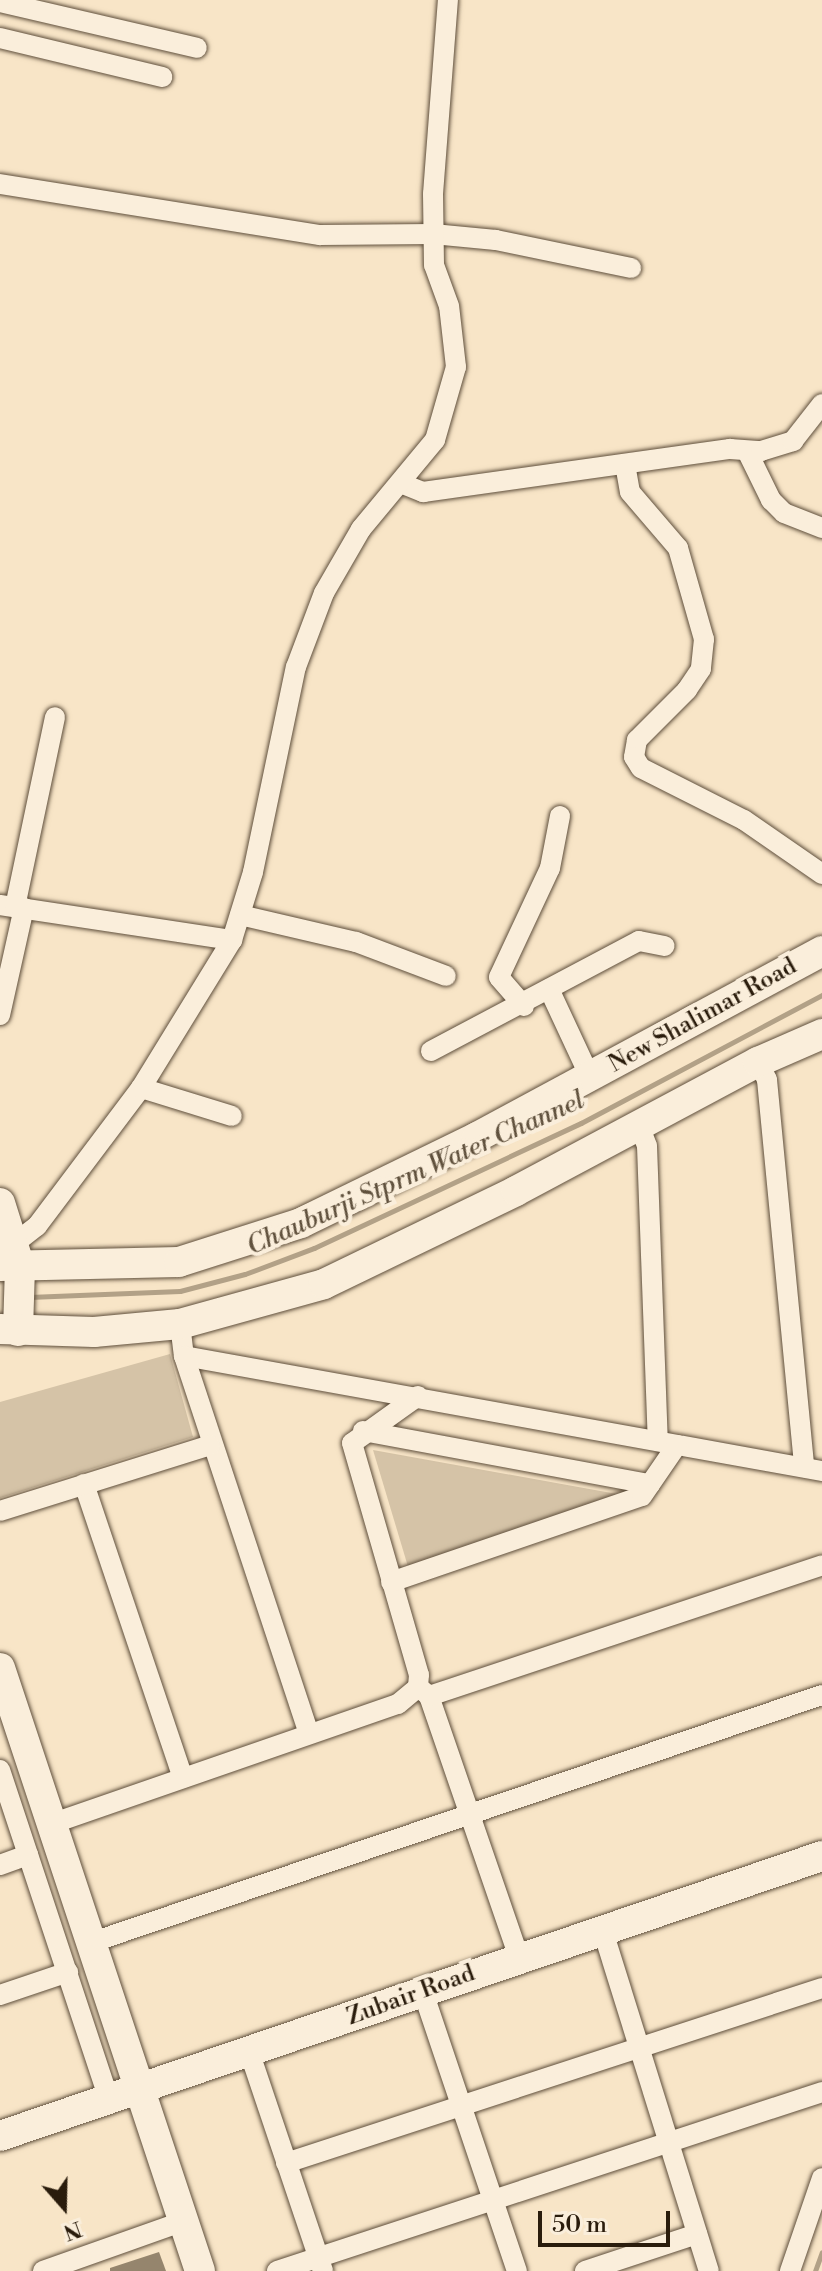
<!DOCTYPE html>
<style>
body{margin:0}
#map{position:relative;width:822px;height:2271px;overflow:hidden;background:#f8e5c7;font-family:"Libre Bodoni",serif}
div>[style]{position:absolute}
.green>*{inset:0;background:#d5c3a7}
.stream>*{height:5px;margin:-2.5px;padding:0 2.5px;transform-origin:2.5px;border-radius:2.5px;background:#b2a187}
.building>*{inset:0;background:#95856d}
.roads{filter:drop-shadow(0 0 2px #5e4e3b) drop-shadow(0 0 2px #5e4e3b)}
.street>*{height:20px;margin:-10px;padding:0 10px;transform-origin:10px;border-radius:10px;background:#faeedb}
.secondary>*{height:30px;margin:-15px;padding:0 15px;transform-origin:15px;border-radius:15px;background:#faeedb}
span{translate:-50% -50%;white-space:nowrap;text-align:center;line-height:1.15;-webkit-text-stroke:8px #faeedb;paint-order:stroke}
.street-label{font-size:24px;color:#2a1c0c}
.water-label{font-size:26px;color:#60513d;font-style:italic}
.north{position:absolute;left:24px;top:2167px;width:80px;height:80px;-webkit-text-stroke:6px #faeedb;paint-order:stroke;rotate:160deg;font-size:22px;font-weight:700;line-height:32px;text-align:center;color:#2a1c0c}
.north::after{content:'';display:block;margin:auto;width:28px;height:36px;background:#2a1c0c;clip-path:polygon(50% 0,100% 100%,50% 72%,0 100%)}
.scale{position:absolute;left:538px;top:2211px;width:132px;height:36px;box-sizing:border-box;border:4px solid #2a1c0c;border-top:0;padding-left:10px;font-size:24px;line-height:28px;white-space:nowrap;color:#2a1c0c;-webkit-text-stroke:6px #faeedb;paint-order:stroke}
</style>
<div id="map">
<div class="green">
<i style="clip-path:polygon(170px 1354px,193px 1437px,0 1498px,0 1402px)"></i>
<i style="clip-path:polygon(373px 1450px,628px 1496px,409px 1570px)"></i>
</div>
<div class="stream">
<i style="left:29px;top:1297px;width:151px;rotate:-2.3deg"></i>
<i style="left:180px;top:1291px;width:67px;rotate:-14.7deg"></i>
<i style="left:245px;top:1274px;width:74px;rotate:-20.6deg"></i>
<i style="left:314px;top:1248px;width:295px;rotate:-25.1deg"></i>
<i style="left:581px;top:1123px;width:273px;rotate:-28deg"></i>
<i style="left:815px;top:2271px;width:20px;rotate:-70deg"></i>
</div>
<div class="building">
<i style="clip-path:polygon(159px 2252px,166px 2271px,110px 2271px,110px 2268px)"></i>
</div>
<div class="roads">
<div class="street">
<i style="left:0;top:2px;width:202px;rotate:13.1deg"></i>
<i style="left:0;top:38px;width:167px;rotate:13.5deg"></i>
<i style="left:0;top:184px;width:324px;rotate:9.1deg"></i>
<i style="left:320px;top:235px;width:113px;rotate:-0.5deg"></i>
<i style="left:433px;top:234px;width:63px;rotate:5.4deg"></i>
<i style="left:496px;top:240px;width:138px;rotate:11.7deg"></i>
<i style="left:747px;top:451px;width:55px;rotate:63.9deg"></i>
<i style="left:771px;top:500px;width:18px;rotate:45deg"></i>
<i style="left:784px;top:513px;width:41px;rotate:21.5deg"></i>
<i style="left:625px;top:464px;width:28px;rotate:80deg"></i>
<i style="left:630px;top:492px;width:74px;rotate:49.4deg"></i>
<i style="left:678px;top:548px;width:95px;rotate:74.1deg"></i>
<i style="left:704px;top:639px;width:30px;rotate:96deg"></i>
<i style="left:701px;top:669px;width:25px;rotate:124deg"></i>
<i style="left:687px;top:690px;width:71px;rotate:135deg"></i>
<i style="left:637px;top:740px;width:17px;rotate:100deg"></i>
<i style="left:634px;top:757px;width:13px;rotate:58deg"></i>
<i style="left:641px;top:768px;width:115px;rotate:26.8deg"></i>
<i style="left:744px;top:820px;width:95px;rotate:34.7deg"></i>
<i style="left:403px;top:484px;width:22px;rotate:22deg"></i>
<i style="left:423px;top:492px;width:310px;rotate:-8deg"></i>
<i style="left:730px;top:449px;width:31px;rotate:4deg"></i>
<i style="left:761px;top:451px;width:34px;rotate:-17deg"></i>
<i style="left:793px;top:441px;width:47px;rotate:-51.9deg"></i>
<i style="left:0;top:905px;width:235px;rotate:8.6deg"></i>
<i style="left:15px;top:907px;width:194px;rotate:-78.1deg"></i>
<i style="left:240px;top:915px;width:119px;rotate:13.1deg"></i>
<i style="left:356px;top:942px;width:96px;rotate:20.7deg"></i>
<i style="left:549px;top:989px;width:97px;rotate:65deg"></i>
<i style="left:524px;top:1006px;width:38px;rotate:-131deg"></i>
<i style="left:499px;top:977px;width:120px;rotate:-64.9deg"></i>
<i style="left:550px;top:868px;width:53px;rotate:-79.1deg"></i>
<i style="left:0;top:1015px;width:110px;rotate:-77.4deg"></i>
<i style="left:431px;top:1051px;width:235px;rotate:-27.9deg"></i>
<i style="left:639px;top:941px;width:26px;rotate:11deg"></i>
<i style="left:758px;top:1062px;width:20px;rotate:63deg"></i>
<i style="left:767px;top:1080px;width:389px;rotate:84.5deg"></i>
<i style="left:141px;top:1088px;width:95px;rotate:17.1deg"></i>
<i style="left:639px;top:1125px;width:22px;rotate:69deg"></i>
<i style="left:647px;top:1146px;width:295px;rotate:87.9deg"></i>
<i style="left:15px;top:1243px;width:28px;rotate:-38deg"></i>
<i style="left:37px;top:1226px;width:173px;rotate:-53deg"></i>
<i style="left:141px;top:1088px;width:174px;rotate:-58.4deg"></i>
<i style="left:232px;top:940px;width:71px;rotate:-72.8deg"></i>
<i style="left:253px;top:872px;width:209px;rotate:-78.2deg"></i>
<i style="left:296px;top:667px;width:79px;rotate:-69.3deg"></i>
<i style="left:324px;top:593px;width:74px;rotate:-60deg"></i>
<i style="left:361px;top:529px;width:116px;rotate:-50.3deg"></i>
<i style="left:435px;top:440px;width:76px;rotate:-74deg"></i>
<i style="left:456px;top:367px;width:61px;rotate:-96.5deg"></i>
<i style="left:449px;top:306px;width:44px;rotate:-110.1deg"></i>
<i style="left:434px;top:265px;width:71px;rotate:-90.8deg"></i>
<i style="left:433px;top:194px;width:195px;rotate:-85.6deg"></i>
<i style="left:180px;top:1324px;width:32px;rotate:83deg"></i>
<i style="left:184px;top:1356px;width:648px;rotate:10.22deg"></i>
<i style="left:184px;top:1356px;width:397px;rotate:71.7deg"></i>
<i style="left:418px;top:1396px;width:81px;rotate:144.5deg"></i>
<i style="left:352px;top:1443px;width:241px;rotate:73.9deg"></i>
<i style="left:419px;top:1675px;width:12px;rotate:95deg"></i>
<i style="left:418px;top:1687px;width:14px;rotate:39deg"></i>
<i style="left:429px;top:1696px;width:277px;rotate:71deg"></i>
<i style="left:363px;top:1431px;width:292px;rotate:10.5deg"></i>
<i style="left:84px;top:1484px;width:310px;rotate:71.4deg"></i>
<i style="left:0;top:1511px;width:220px;rotate:-17.4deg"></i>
<i style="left:391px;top:1582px;width:265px;rotate:-18.9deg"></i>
<i style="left:642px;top:1496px;width:62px;rotate:-55.5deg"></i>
<i style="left:429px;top:1696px;width:414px;rotate:-18.4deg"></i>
<i style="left:0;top:1770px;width:347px;rotate:71.7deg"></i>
<i style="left:51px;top:1824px;width:367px;rotate:-19.1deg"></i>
<i style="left:398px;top:1704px;width:26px;rotate:-40deg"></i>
<i style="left:0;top:1865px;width:30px;rotate:-20deg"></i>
<i style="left:602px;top:1928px;width:359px;rotate:72.7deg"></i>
<i style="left:90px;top:1943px;width:773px;rotate:-18.72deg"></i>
<i style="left:423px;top:1992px;width:294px;rotate:71.4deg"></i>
<i style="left:0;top:1995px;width:72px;rotate:-18.7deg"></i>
<i style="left:250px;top:2054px;width:229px;rotate:71.4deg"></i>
<i style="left:286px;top:2163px;width:564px;rotate:-18.08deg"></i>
<i style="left:43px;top:2271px;width:150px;rotate:-19.5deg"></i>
<i style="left:277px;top:2271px;width:574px;rotate:-18.18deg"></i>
<i style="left:585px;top:2271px;width:118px;rotate:-18.3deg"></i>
<i style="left:790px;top:2271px;width:98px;rotate:-71deg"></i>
</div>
<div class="secondary">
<i style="left:0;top:1203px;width:67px;rotate:72.6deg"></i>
<i style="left:20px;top:1267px;width:64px;rotate:91.8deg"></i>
<i style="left:0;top:1266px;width:179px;rotate:-1.3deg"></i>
<i style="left:179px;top:1262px;width:128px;rotate:-17.7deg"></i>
<i style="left:301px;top:1223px;width:196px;rotate:-26deg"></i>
<i style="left:477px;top:1137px;width:392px;rotate:-28.3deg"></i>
<i style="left:0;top:1329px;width:94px;rotate:1.8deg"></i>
<i style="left:94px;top:1332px;width:86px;rotate:-5.3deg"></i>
<i style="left:180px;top:1324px;width:149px;rotate:-15.5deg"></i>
<i style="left:324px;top:1284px;width:213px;rotate:-25.8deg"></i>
<i style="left:516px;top:1191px;width:274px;rotate:-28.1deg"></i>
<i style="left:758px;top:1062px;width:70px;rotate:-23.6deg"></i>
<i style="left:0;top:1668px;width:635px;rotate:71.65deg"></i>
<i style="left:0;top:2136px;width:868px;rotate:-18.81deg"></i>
</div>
</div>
<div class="street-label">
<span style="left:703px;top:1016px;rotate:-29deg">New Shalimar Road</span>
<span style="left:411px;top:1996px;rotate:-20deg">Zubair Road</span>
</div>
<div class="water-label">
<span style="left:416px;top:1174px;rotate:-24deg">Chauburji Stprm Water Channel</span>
</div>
<div class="north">N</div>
<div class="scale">50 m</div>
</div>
